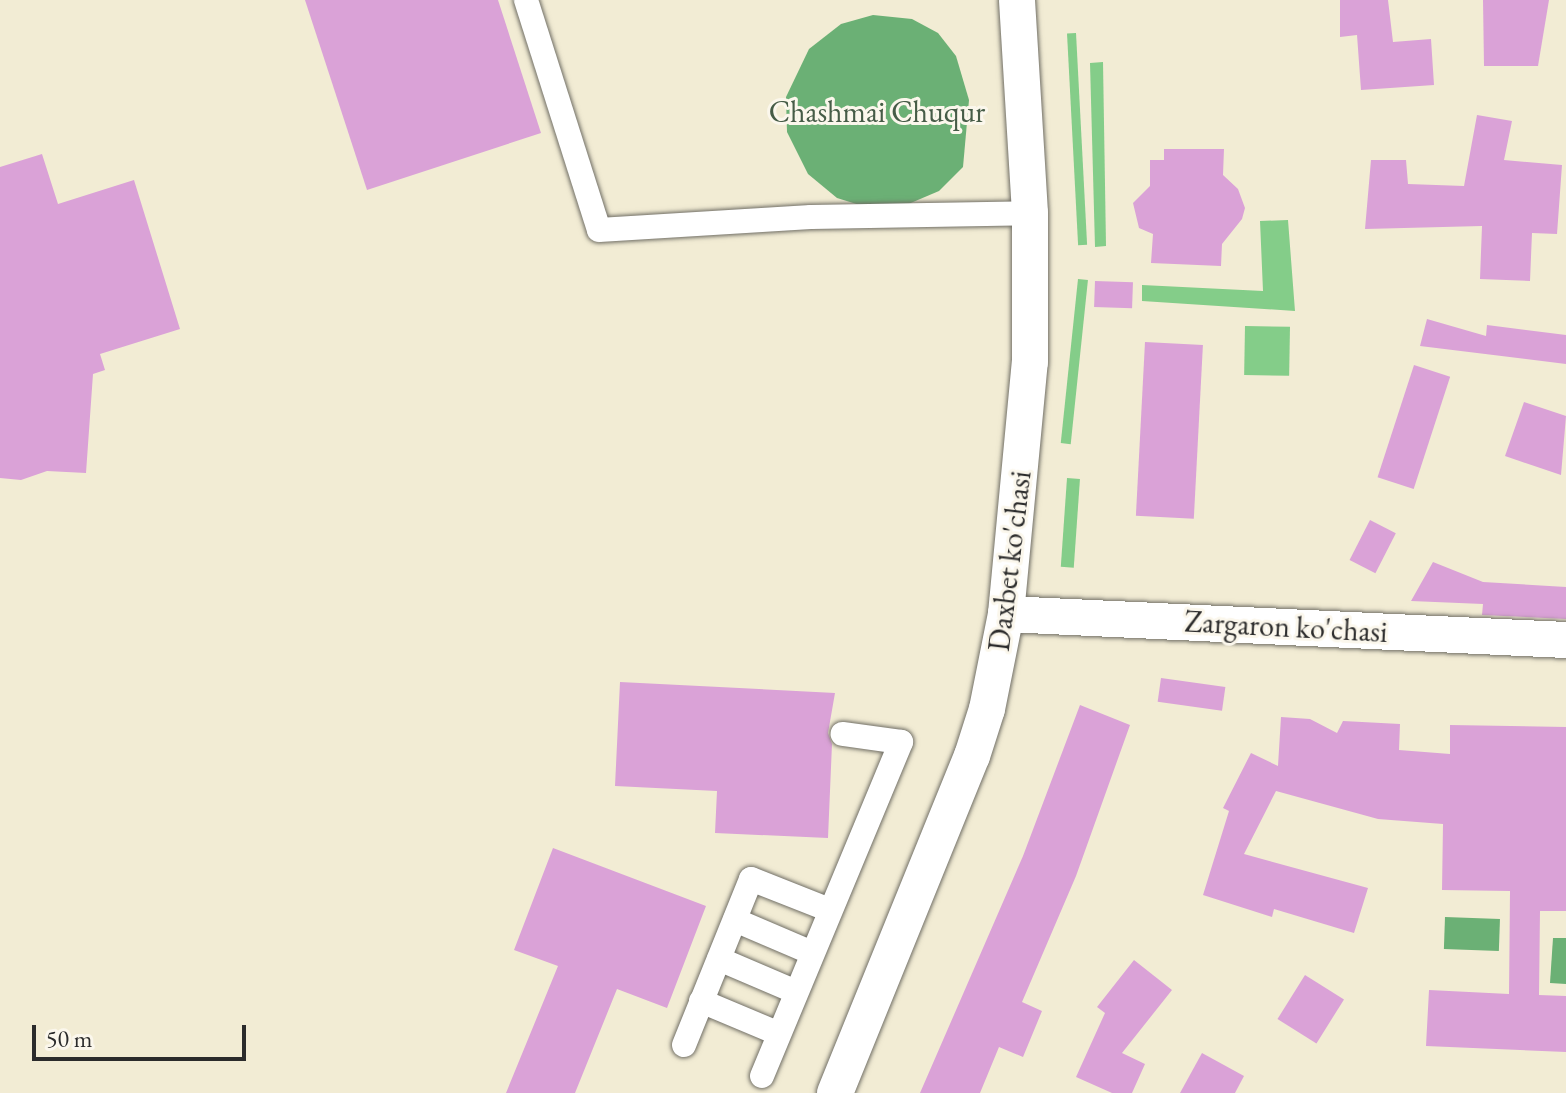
<!DOCTYPE html>
<style>
body{margin:0}
#map{position:relative;width:1566px;height:1093px;overflow:hidden;background:#f2ecd4;font-family:"EB Garamond",serif}
div>[style]{position:absolute}
.green>*{inset:0;background:#84cd89;transform-origin:0 0}
.forest>*{inset:0;background:#6bb075;transform-origin:0 0}
.building>*{inset:0;background:#daa2d7;transform-origin:0 0}
.roads{filter:drop-shadow(0 0 2px #716f66) drop-shadow(0 0 2px #716f66)}
.street>*{height:24px;margin:-12px;padding:0 12px;transform-origin:12px;border-radius:12px;background:#fff}
.secondary>*{height:36px;margin:-18px;padding:0 18px;transform-origin:18px;border-radius:18px;background:#fff}
span{translate:-50% -50%;white-space:nowrap;text-align:center;line-height:1.15;-webkit-text-stroke:6px #fbf7ec;paint-order:stroke}
.park-label{font-size:30px;color:#465c47}
.street-label{font-size:30px;color:#2b2b2b}
.scale{position:absolute;left:32px;top:1025px;width:214px;height:36px;box-sizing:border-box;border:4px solid #2b2b2b;border-top:0;padding-left:10px;font-size:24px;line-height:28px;white-space:nowrap;color:#2b2b2b;-webkit-text-stroke:6px #fbf7ec;paint-order:stroke}
</style>
<div id="map">
<div class="green">
<i style="left:1076px;top:33px;width:212px;height:9px;rotate:87deg"></i>
<i style="clip-path:polygon(1103px 62px,1106px 246px,1095px 247px,1090px 63px)"></i>
<i style="clip-path:polygon(1288px 220px,1295px 311px,1142px 301px,1142px 285px,1263px 291px,1260px 221px)"></i>
<i style="left:1078px;top:279px;width:10px;height:165px;rotate:6deg"></i>
<i style="left:1245px;top:326px;width:45px;height:49px;rotate:1deg"></i>
<i style="left:1067px;top:478px;width:13px;height:89px;rotate:4deg"></i>
</div>
<div class="forest">
<i style="clip-path:polygon(873px 15px,912px 19px,938px 33px,956px 56px,969px 100px,963px 167px,939px 191px,899px 208px,866px 207px,837px 198px,808px 174px,787px 132px,786px 97px,809px 49px,841px 24px)"></i>
<i style="left:1445px;top:917px;width:55px;height:32px;rotate:2deg"></i>
<i style="clip-path:polygon(1553px 938px,1566px 938px,1566px 984px,1550px 983px)"></i>
</div>
<div class="building">
<i style="clip-path:polygon(305px 0,498px 0,541px 133px,367px 190px)"></i>
<i style="clip-path:polygon(1340px 0,1388px 0,1393px 42px,1431px 39px,1434px 85px,1361px 90px,1357px 35px,1340px 37px)"></i>
<i style="clip-path:polygon(1483px 0,1549px 0,1538px 66px,1484px 66px)"></i>
<i style="clip-path:polygon(1477px 115px,1512px 121px,1504px 160px,1562px 165px,1557px 234px,1532px 233px,1530px 281px,1480px 279px,1482px 226px,1365px 229px,1371px 160px,1406px 160px,1408px 184px,1464px 186px)"></i>
<i style="clip-path:polygon(1164px 149px,1224px 149px,1223px 175px,1238px 189px,1245px 208px,1242px 219px,1222px 244px,1221px 266px,1151px 263px,1153px 234px,1139px 228px,1133px 203px,1150px 186px,1150px 160px,1164px 160px)"></i>
<i style="clip-path:polygon(42px 154px,58px 204px,134px 180px,180px 329px,100px 354px,105px 370px,93px 374px,86px 473px,47px 471px,21px 480px,0 478px,0 167px)"></i>
<i style="left:1095px;top:281px;width:38px;height:26px;rotate:2deg"></i>
<i style="clip-path:polygon(1427px 319px,1486px 336px,1487px 325px,1566px 335px,1566px 364px,1420px 346px)"></i>
<i style="left:1145px;top:342px;width:58px;height:174px;rotate:3deg"></i>
<i style="left:1414px;top:365px;width:38px;height:118px;rotate:18deg"></i>
<i style="clip-path:polygon(1524px 402px,1566px 416px,1561px 475px,1505px 456px)"></i>
<i style="left:1370px;top:520px;width:29px;height:45px;rotate:27deg"></i>
<i style="clip-path:polygon(1433px 562px,1483px 582px,1566px 587px,1566px 619px,1482px 615px,1483px 604px,1411px 601px)"></i>
<i style="left:1161px;top:678px;width:65px;height:24px;rotate:8deg"></i>
<i style="clip-path:polygon(620px 682px,835px 693px,828px 733px,832px 744px,828px 838px,715px 833px,717px 791px,615px 786px)"></i>
<i style="clip-path:polygon(1080px 705px,1130px 725px,1076px 876px,1022px 1002px,1042px 1011px,1023px 1057px,999px 1047px,980px 1093px,920px 1093px,1023px 856px)"></i>
<i style="clip-path:polygon(1281px 717px,1310px 719px,1337px 733px,1343px 721px,1400px 724px,1399px 750px,1450px 754px,1450px 725px,1566px 727px,1566px 911px,1540px 911px,1539px 995px,1566px 996px,1566px 1052px,1426px 1046px,1429px 990px,1509px 994px,1510px 891px,1442px 890px,1443px 824px,1378px 819px,1276px 791px,1244px 854px,1368px 888px,1354px 933px,1274px 909px,1272px 917px,1203px 895px,1229px 811px,1223px 808px,1251px 753px,1278px 766px)"></i>
<i style="clip-path:polygon(553px 848px,706px 906px,667px 1008px,617px 989px,575px 1093px,506px 1093px,558px 966px,514px 950px)"></i>
<i style="clip-path:polygon(1134px 960px,1172px 990px,1122px 1053px,1145px 1064px,1132px 1093px,1112px 1093px,1076px 1077px,1105px 1013px,1097px 1007px)"></i>
<i style="left:1305px;top:975px;width:46px;height:52px;rotate:32deg"></i>
<i style="clip-path:polygon(1202px 1053px,1244px 1076px,1235px 1093px,1180px 1093px)"></i>
</div>
<div class="roads">
<div class="street">
<i style="left:526px;top:0;width:241px;rotate:72.4deg"></i>
<i style="left:599px;top:230px;width:212px;rotate:-3.5deg"></i>
<i style="left:811px;top:217px;width:219px;rotate:-1deg"></i>
<i style="left:735px;top:920px;width:82px;rotate:23.1deg"></i>
<i style="left:719px;top:959px;width:82px;rotate:23.1deg"></i>
<i style="left:701px;top:1001px;width:82px;rotate:22.8deg"></i>
<i style="left:684px;top:1045px;width:179px;rotate:-68deg"></i>
<i style="left:751px;top:879px;width:82px;rotate:21.5deg"></i>
<i style="left:762px;top:1076px;width:362px;rotate:-67.4deg"></i>
<i style="left:901px;top:742px;width:59px;rotate:-172.1deg"></i>
</div>
<div class="secondary">
<i style="left:1006px;top:614px;width:561px;rotate:2.66deg"></i>
<i style="left:835px;top:1093px;width:364px;rotate:-67.9deg"></i>
<i style="left:972px;top:756px;width:49px;rotate:-72.3deg"></i>
<i style="left:987px;top:709px;width:97px;rotate:-78.7deg"></i>
<i style="left:1006px;top:614px;width:253px;rotate:-84.6deg"></i>
<i style="left:1030px;top:362px;width:149px;rotate:-90deg"></i>
<i style="left:1030px;top:213px;width:213px;rotate:-93.5deg"></i>
</div>
</div>
<div class="park-label">
<span style="left:877px;top:112px">Chashmai Chuqur</span>
</div>
<div class="street-label">
<span style="left:1010px;top:561px;rotate:-83deg">Daxbet ko'chasi</span>
<span style="left:1286px;top:627px;rotate:3deg">Zargaron ko'chasi</span>
</div>
<div class="scale">50 m</div>
</div>
